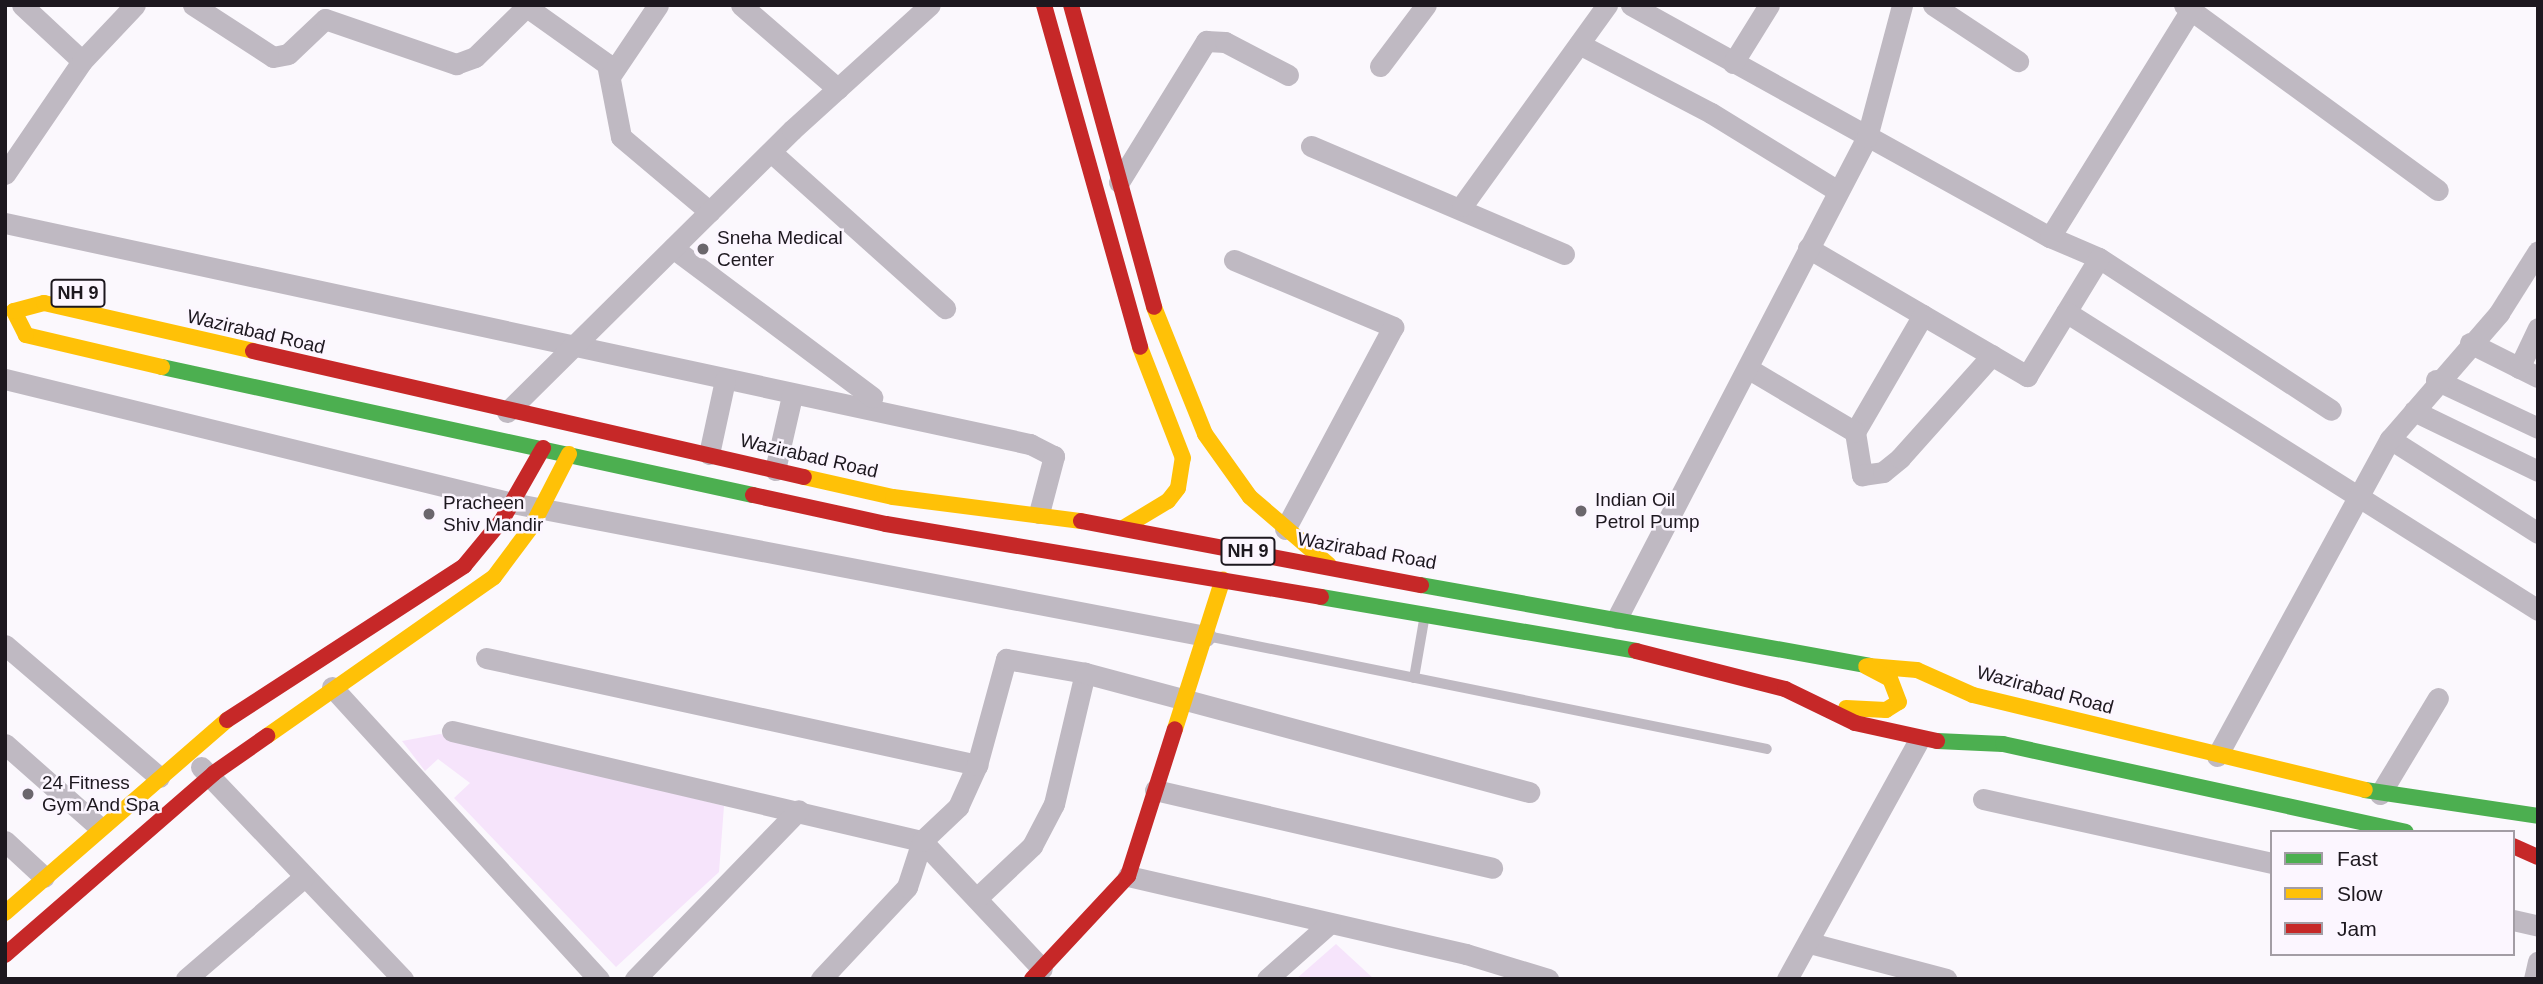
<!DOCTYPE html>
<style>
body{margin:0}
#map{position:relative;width:2543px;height:984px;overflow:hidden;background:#fbf8fd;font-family:Arial,sans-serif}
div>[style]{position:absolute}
.green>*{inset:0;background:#f6e4fb}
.lane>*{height:10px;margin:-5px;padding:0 5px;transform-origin:5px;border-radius:5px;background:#bfb9c2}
.street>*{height:21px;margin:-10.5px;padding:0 10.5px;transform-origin:10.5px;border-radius:10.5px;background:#bfb9c2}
.fast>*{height:16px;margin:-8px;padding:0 8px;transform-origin:8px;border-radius:8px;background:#4caf50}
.slow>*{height:16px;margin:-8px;padding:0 8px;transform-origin:8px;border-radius:8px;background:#ffc107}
.jam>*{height:16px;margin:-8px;padding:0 8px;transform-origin:8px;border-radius:8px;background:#c62828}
.dots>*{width:19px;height:19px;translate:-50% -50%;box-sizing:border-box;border:4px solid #fcf6ff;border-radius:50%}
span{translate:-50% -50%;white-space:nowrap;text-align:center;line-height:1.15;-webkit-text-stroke:5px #fcf6ff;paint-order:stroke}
.shield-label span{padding:2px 5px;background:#fcf6ff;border:2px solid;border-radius:5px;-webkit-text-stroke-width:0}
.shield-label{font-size:18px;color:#1d181f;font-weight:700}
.poi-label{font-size:19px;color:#1d181f}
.left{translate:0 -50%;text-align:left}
.street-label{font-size:19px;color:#1d181f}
.frame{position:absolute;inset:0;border:7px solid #1d181f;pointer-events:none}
.legend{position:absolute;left:2270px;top:830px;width:245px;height:126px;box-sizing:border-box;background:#fcf6ff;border:2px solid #a39da5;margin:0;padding:9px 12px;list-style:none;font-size:21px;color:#1d181f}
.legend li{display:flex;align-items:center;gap:14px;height:35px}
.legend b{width:35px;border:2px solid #a39da5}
</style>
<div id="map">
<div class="green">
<i style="clip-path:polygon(440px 734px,724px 806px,719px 872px,616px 967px,454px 798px,470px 783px,438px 759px,425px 771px,402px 741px)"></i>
<i style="clip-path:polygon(1336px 944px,1374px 979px,1296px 979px)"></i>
</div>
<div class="lane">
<i style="left:1207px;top:636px;width:571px;rotate:11.41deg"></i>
<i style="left:1414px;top:678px;width:59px;rotate:-80.2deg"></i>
</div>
<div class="street">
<i style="left:22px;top:5px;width:82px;rotate:43deg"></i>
<i style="left:193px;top:5px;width:95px;rotate:33deg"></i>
<i style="left:273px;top:57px;width:15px;rotate:-11deg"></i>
<i style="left:288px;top:54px;width:51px;rotate:-43.4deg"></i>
<i style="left:325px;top:19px;width:139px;rotate:19deg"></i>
<i style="left:456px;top:64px;width:20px;rotate:-20deg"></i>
<i style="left:475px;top:57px;width:71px;rotate:-44.4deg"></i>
<i style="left:524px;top:5px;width:102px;rotate:35.4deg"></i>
<i style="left:607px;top:64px;width:74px;rotate:79.1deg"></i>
<i style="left:621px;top:137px;width:116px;rotate:40.1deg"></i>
<i style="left:741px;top:5px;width:128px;rotate:40.9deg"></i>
<i style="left:1631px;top:5px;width:479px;rotate:29deg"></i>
<i style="left:2050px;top:237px;width:53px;rotate:23.2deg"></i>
<i style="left:2099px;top:258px;width:277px;rotate:33.2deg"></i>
<i style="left:1933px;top:5px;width:102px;rotate:33.4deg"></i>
<i style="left:2184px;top:5px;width:314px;rotate:36.1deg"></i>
<i style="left:1579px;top:44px;width:149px;rotate:27.6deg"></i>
<i style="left:1711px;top:113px;width:147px;rotate:31.6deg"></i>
<i style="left:1733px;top:63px;width:68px;rotate:-58.2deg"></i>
<i style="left:1380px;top:66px;width:76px;rotate:-53deg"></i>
<i style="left:611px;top:75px;width:84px;rotate:-56.1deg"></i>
<i style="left:1311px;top:146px;width:275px;rotate:23.1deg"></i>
<i style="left:771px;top:152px;width:234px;rotate:41.9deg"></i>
<i style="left:5px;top:174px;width:137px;rotate:-55.7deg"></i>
<i style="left:82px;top:61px;width:77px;rotate:-46.6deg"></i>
<i style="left:1119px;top:182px;width:166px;rotate:-58.3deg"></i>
<i style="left:1206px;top:41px;width:19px;rotate:3deg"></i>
<i style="left:1225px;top:42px;width:71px;rotate:27.6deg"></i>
<i style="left:1462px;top:206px;width:248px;rotate:-54.2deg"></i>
<i style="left:5px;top:223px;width:1049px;rotate:12.17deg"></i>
<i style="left:1030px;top:444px;width:27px;rotate:27deg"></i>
<i style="left:1054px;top:456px;width:59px;rotate:104.7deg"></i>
<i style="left:2050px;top:237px;width:267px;rotate:-58.2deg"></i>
<i style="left:673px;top:248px;width:249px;rotate:36.8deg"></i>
<i style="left:1808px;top:248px;width:254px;rotate:30.3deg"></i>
<i style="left:2027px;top:376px;width:138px;rotate:-58.6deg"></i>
<i style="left:1234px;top:260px;width:173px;rotate:22.8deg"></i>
<i style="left:1393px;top:327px;width:229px;rotate:118.1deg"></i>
<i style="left:2066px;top:312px;width:558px;rotate:32.27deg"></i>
<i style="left:1923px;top:315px;width:135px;rotate:120.2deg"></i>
<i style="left:1855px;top:432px;width:44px;rotate:80.8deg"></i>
<i style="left:1862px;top:475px;width:21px;rotate:-8deg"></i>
<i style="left:1883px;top:472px;width:22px;rotate:-39deg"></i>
<i style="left:1900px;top:458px;width:138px;rotate:-48.2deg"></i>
<i style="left:2470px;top:343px;width:76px;rotate:26.6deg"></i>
<i style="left:2519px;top:368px;width:44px;rotate:-64.6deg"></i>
<i style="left:1749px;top:369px;width:123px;rotate:30.7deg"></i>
<i style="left:5px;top:379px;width:522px;rotate:13.74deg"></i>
<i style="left:512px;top:503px;width:706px;rotate:10.86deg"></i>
<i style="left:2436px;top:380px;width:113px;rotate:25.2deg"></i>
<i style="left:2414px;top:411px;width:138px;rotate:25.8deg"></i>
<i style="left:507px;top:412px;width:401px;rotate:-44.7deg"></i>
<i style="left:792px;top:130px;width:186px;rotate:-42.2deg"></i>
<i style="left:2390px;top:439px;width:175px;rotate:32.4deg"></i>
<i style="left:709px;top:454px;width:76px;rotate:-77.8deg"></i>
<i style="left:775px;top:470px;width:76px;rotate:-77.1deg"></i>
<i style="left:1617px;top:618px;width:542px;rotate:-62.54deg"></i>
<i style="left:1867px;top:137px;width:137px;rotate:-75.1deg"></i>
<i style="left:5px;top:645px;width:203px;rotate:40.6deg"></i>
<i style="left:486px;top:658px;width:503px;rotate:12.29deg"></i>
<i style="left:332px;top:687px;width:396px;rotate:47.6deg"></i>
<i style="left:452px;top:731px;width:483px;rotate:13.2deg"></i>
<i style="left:922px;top:841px;width:175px;rotate:46.8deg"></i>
<i style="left:5px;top:744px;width:124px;rotate:41.4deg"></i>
<i style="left:2217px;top:756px;width:361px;rotate:-61.4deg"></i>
<i style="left:2390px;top:439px;width:167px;rotate:-49.1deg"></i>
<i style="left:2499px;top:313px;width:73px;rotate:-57.8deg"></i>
<i style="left:201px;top:767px;width:293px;rotate:46.4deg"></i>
<i style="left:1155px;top:790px;width:346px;rotate:13deg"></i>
<i style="left:2380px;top:794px;width:112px;rotate:-58.9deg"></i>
<i style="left:1983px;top:799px;width:296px;rotate:12.5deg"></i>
<i style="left:5px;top:841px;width:53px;rotate:42.7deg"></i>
<i style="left:1128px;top:876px;width:347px;rotate:13deg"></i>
<i style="left:1466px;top:954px;width:86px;rotate:17deg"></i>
<i style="left:979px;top:896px;width:73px;rotate:-43.3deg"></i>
<i style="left:1032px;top:846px;width:47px;rotate:-62.4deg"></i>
<i style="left:1054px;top:804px;width:135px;rotate:-76.7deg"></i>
<i style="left:2513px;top:920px;width:26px;rotate:13deg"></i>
<i style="left:1810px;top:943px;width:141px;rotate:14.8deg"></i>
<i style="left:186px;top:979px;width:156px;rotate:-40.8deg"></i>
<i style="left:635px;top:979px;width:235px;rotate:-45.9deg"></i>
<i style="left:821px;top:979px;width:126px;rotate:-46.9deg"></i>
<i style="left:907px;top:887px;width:48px;rotate:-71.9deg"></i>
<i style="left:922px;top:841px;width:50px;rotate:-43.4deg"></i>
<i style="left:958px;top:807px;width:46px;rotate:-65.7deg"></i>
<i style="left:977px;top:765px;width:110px;rotate:-74.7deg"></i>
<i style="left:1006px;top:659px;width:80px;rotate:10deg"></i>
<i style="left:1085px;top:673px;width:460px;rotate:15deg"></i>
<i style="left:1267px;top:979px;width:84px;rotate:-41.6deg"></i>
<i style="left:1787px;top:979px;width:273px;rotate:-61.1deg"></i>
<i style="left:2534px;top:979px;width:18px;rotate:-77deg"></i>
</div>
<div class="fast">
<i style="left:162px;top:367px;width:605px;rotate:12.22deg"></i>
<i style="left:1421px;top:585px;width:455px;rotate:10.2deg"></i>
<i style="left:1321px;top:597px;width:320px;rotate:9.7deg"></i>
<i style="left:1937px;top:741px;width:66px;rotate:2.6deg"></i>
<i style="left:2003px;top:744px;width:412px;rotate:12.3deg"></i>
<i style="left:2365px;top:790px;width:175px;rotate:8.5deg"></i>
</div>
<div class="slow">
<i style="left:1154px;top:307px;width:137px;rotate:68.1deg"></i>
<i style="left:1205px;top:434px;width:77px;rotate:54.5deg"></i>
<i style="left:1250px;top:497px;width:104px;rotate:40.7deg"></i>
<i style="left:162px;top:367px;width:140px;rotate:-166.8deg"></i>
<i style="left:26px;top:335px;width:27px;rotate:-117deg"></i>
<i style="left:14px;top:311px;width:31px;rotate:-15deg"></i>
<i style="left:44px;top:303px;width:214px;rotate:12.9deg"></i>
<i style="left:804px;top:477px;width:91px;rotate:12.7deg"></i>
<i style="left:893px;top:497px;width:190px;rotate:7.3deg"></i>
<i style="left:1123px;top:528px;width:52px;rotate:-31deg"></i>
<i style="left:1168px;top:501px;width:16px;rotate:-52deg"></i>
<i style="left:1178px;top:488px;width:30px;rotate:-81deg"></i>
<i style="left:1183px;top:458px;width:119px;rotate:-111.2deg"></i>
<i style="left:1869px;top:666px;width:48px;rotate:4.8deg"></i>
<i style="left:1917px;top:670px;width:61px;rotate:24.1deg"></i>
<i style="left:1973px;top:695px;width:403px;rotate:13.6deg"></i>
<i style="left:1846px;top:708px;width:40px;rotate:2.9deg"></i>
<i style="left:1886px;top:710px;width:15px;rotate:-32deg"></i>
<i style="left:1899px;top:702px;width:25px;rotate:-111deg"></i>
<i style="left:1890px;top:679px;width:27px;rotate:-152deg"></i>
<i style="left:1175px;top:729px;width:157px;rotate:-72.3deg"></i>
<i style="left:267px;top:736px;width:277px;rotate:-35deg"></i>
<i style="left:494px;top:577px;width:64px;rotate:-53.3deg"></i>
<i style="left:532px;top:526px;width:81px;rotate:-62.8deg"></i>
<i style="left:5px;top:913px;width:294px;rotate:-41deg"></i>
</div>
<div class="jam">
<i style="left:1044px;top:5px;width:355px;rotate:74.3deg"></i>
<i style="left:1071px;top:5px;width:313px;rotate:74.6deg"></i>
<i style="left:253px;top:351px;width:565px;rotate:12.88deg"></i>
<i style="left:753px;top:495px;width:136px;rotate:12.3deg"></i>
<i style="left:886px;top:524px;width:441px;rotate:9.5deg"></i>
<i style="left:1081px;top:521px;width:346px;rotate:10.7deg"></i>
<i style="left:1636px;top:651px;width:154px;rotate:14.3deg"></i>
<i style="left:1785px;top:689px;width:78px;rotate:25.9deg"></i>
<i style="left:1855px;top:723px;width:84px;rotate:12.4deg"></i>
<i style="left:227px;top:720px;width:283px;rotate:-33deg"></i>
<i style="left:464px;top:566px;width:60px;rotate:-50.4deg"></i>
<i style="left:502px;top:520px;width:83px;rotate:-60.3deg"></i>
<i style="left:2513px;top:846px;width:27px;rotate:24deg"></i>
<i style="left:5px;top:955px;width:277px;rotate:-41deg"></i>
<i style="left:214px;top:773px;width:65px;rotate:-34.9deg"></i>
<i style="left:1032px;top:979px;width:141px;rotate:-47deg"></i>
<i style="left:1128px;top:876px;width:154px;rotate:-72.3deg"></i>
</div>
<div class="dots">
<i style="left:703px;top:249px;background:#6b666d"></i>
<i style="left:1581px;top:511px;background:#6b666d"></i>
<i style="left:429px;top:514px;background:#6b666d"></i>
<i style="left:28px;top:794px;background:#6b666d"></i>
</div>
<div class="shield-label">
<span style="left:78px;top:293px">NH 9</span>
<span style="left:1248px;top:551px">NH 9</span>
</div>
<div class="poi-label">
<span class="left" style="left:717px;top:249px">Sneha Medical<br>Center</span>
<span class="left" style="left:1595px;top:511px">Indian Oil<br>Petrol Pump</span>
<span class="left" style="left:443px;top:514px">Pracheen<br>Shiv Mandir</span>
<span class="left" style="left:42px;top:794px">24 Fitness<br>Gym And Spa</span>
</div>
<div class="street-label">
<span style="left:256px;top:332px;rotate:13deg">Wazirabad Road</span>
<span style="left:809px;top:456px;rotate:13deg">Wazirabad Road</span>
<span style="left:1367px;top:551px;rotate:10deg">Wazirabad Road</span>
<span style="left:2045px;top:690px;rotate:15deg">Wazirabad Road</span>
</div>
<div class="frame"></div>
<ul class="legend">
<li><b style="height:9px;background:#4caf50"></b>Fast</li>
<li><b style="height:9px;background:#ffc107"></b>Slow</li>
<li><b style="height:9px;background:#c62828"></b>Jam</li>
</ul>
</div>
